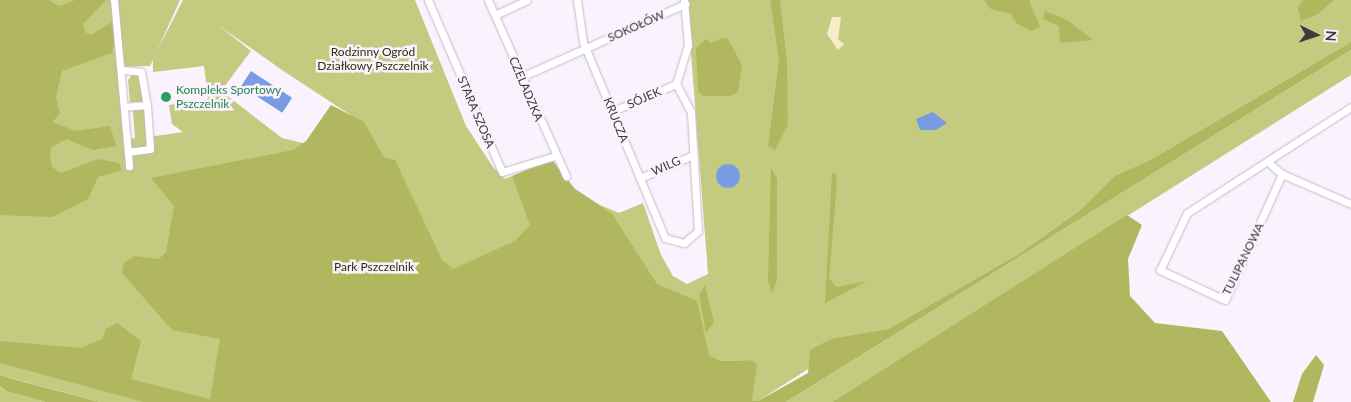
<!DOCTYPE html>
<meta charset="utf-8">
<style>
body{margin:0}
#map{position:relative;width:1351px;height:402px;overflow:hidden;background:#faf3fe;font-family:Lato,sans-serif}
div>[style]{position:absolute}
.green>*{inset:0;background:#c4ca7f}
.forest>*{inset:0;background:#b1b75f}
.sand>*{inset:0;background:#f6ecc7}
.water>*{inset:0;background:#789be2;transform-origin:0 0}
.round{border-radius:50%}
.roads{filter:drop-shadow(0 0 1px #c2bac7) drop-shadow(0 0 1px #c2bac7)}
.street>*{height:7px;margin:-3.5px;padding:0 3.5px;transform-origin:3.5px;border-radius:3.5px;background:#fff}
.dots>*{width:14px;height:14px;translate:-50% -50%;box-sizing:border-box;border:2px solid #faf3fe;border-radius:50%}
span{translate:-50% -50%;white-space:nowrap;text-align:center;line-height:1.15;-webkit-text-stroke:5px #faf3fe;paint-order:stroke}
.street-label{font-size:12px;color:#3e3a40}
.park-label{font-size:12px;color:#2d2f08}
.leisure-label{font-size:12px;color:#27864d}
.left{translate:0 -50%;text-align:left}
.north{position:absolute;left:1291px;top:10px;width:50px;height:50px;-webkit-text-stroke:4px #faf3fe;paint-order:stroke;rotate:94deg;font-size:14px;font-weight:700;line-height:20px;text-align:center;color:#3e3a40}
.north::after{content:'';display:block;margin:auto;width:18px;height:22px;background:#3e3a40;clip-path:polygon(50% 0,100% 100%,50% 72%,0 100%)}
</style>
<div id="map">
<div class="green">
<i style="clip-path:polygon(evenodd,0 0,180px 0,157px 51px,183px 0,415px 0,466px 126px,493px 167px,505px 179px,552px 160px,575px 189px,600px 205px,619px 213px,643px 203px,661px 255px,673px 276px,687px 284px,708px 274px,687px 0,1351px 0,1351px 42px,1150px 160px,1114px 176px,1079px 211px,1017px 255px,888px 329px,863px 334px,758px 401px,752px 401px,752px 360px,721px 361px,709px 355px,703px 402px,100px 402px,0 375px,0 0,218px 25px,282px 70px,352px 116px,296px 153px,303px 143px,282px 138px,221px 91px,251px 51px,218px 25px,0 0,153px 60px,153px 72px,204px 66px,208px 99px,169px 105px,172px 124px,183px 132px,149px 137px,145px 110px,133px 110px,135px 138px,124px 140px,119px 67px,150px 66px,153px 60px)"></i>
<i style="clip-path:polygon(1351px 50px,1351px 75px,832px 402px,786px 402px)"></i>
<i style="clip-path:polygon(134px 73px,140px 77px,143px 102px,130px 102px,128px 80px)"></i>
<i style="clip-path:polygon(0 386px,6px 391px,46px 402px,0 402px)"></i>
</div>
<div class="forest">
<i style="clip-path:polygon(0 0,48px 0,59px 6px,75px 0,106px 0,83px 24px,85px 32px,91px 35px,112px 22px,116px 34px,112px 53px,62px 71px,56px 97px,60px 114px,52px 122px,76px 131px,110px 126px,116px 146px,93px 150px,67px 139px,51px 147px,50px 156px,52px 167px,61px 173px,98px 159px,119px 163px,122px 170px,98px 177px,88px 199px,52px 217px,0 215px)"></i>
<i style="clip-path:polygon(770px 0,780px 0,787px 61px,788px 125px,775px 150px,768px 146px,779px 60px)"></i>
<i style="clip-path:polygon(984px 0,1029px 0,1040px 27px,1032px 31px,1017px 24px,1011px 14px,991px 9px)"></i>
<i style="clip-path:polygon(1303px 0,1334px 0,1318px 14px,1301px 21px,1298px 8px)"></i>
<i style="clip-path:polygon(1045px 11px,1067px 20px,1093px 40px,1060px 43px,1059px 26px,1043px 19px)"></i>
<i style="clip-path:polygon(722px 38px,728px 39px,742px 65px,738px 92px,730px 96px,703px 96px,698px 91px,696px 48px,706px 39px,711px 43px)"></i>
<i style="clip-path:polygon(1351px 42px,1351px 50px,786px 402px,144px 402px,0 363px,0 341px,81px 348px,102px 339px,106px 329px,117px 323px,141px 341px,131px 379px,210px 399px,220px 339px,172px 330px,122px 273px,124px 263px,134px 256px,159px 259px,166px 252px,174px 206px,151px 178px,293px 150px,306px 141px,331px 105px,364px 122px,384px 157px,395px 160px,442px 260px,453px 269px,515px 241px,530px 225px,512px 176px,552px 160px,575px 189px,612px 214px,657px 284px,697px 301px,709px 355px,721px 361px,752px 360px,757px 364px,752px 401px,758px 401px,808px 373px,810px 350px,831px 339px,888px 329px,1017px 255px,1079px 211px,1114px 176px,1150px 160px)"></i>
<i style="clip-path:polygon(771px 168px,777px 179px,777px 280px,772px 293px,768px 281px)"></i>
<i style="clip-path:polygon(832px 173px,836px 173px,837px 183px,829px 278px,836px 287px,867px 281px,825px 303px)"></i>
<i style="clip-path:polygon(1127px 215px,1142px 225px,1128px 259px,1130px 296px,1155px 323px,1222px 331px,1271px 402px,832px 402px)"></i>
<i style="clip-path:polygon(705px 285px,714px 322px,706px 333px,699px 295px)"></i>
<i style="clip-path:polygon(1316px 355px,1324px 365px,1313px 402px,1293px 402px,1302px 374px)"></i>
<i style="clip-path:polygon(0 375px,17px 380px,100px 402px,46px 402px,6px 391px,0 386px)"></i>
</div>
<div class="sand">
<i style="clip-path:polygon(832px 17px,841px 17px,838px 39px,844px 44px,838px 50px,827px 34px)"></i>
</div>
<div class="water">
<i style="left:251px;top:71px;width:49px;height:18px;rotate:33deg"></i>
<i style="clip-path:polygon(933px 112px,947px 123px,936px 130px,920px 130px,916px 119px)"></i>
<i class="round" style="left:716px;top:164px;width:24px;height:24px"></i>
</div>
<div class="roads">
<div class="street">
<i style="left:114px;top:0;width:167px;rotate:84.8deg"></i>
<i style="left:428px;top:0;width:187px;rotate:66.7deg"></i>
<i style="left:502px;top:172px;width:55px;rotate:-16.8deg"></i>
<i style="left:488px;top:0;width:193px;rotate:66.1deg"></i>
<i style="left:577px;top:0;width:42px;rotate:81.9deg"></i>
<i style="left:583px;top:42px;width:212px;rotate:67.3deg"></i>
<i style="left:665px;top:238px;width:20px;rotate:15deg"></i>
<i style="left:684px;top:243px;width:18px;rotate:-41deg"></i>
<i style="left:698px;top:231px;width:119px;rotate:-93.4deg"></i>
<i style="left:691px;top:112px;width:32px;rotate:-118deg"></i>
<i style="left:676px;top:84px;width:41px;rotate:-72.9deg"></i>
<i style="left:688px;top:45px;width:45px;rotate:-95.1deg"></i>
<i style="left:495px;top:15px;width:35px;rotate:-25deg"></i>
<i style="left:123px;top:70px;width:18px;rotate:6deg"></i>
<i style="left:141px;top:72px;width:34px;rotate:80deg"></i>
<i style="left:147px;top:105px;width:21px;rotate:175deg"></i>
<i style="left:521px;top:77px;width:180px;rotate:-24deg"></i>
<i style="left:613px;top:111px;width:69px;rotate:-23.2deg"></i>
<i style="left:128px;top:152px;width:22px;rotate:-8deg"></i>
<i style="left:150px;top:149px;width:44px;rotate:-93.9deg"></i>
<i style="left:1268px;top:162px;width:18px;rotate:41deg"></i>
<i style="left:1282px;top:174px;width:75px;rotate:23.5deg"></i>
<i style="left:1282px;top:174px;width:138px;rotate:114.3deg"></i>
<i style="left:1225px;top:300px;width:72px;rotate:-155.2deg"></i>
<i style="left:1160px;top:270px;width:63px;rotate:-64.7deg"></i>
<i style="left:1187px;top:213px;width:195px;rotate:-32.9deg"></i>
<i style="left:640px;top:178px;width:58px;rotate:-23.5deg"></i>
</div>
</div>
<div class="dots">
<i style="left:166px;top:97px;background:#2e9e5b"></i>
</div>
<div class="street-label">
<span style="left:636px;top:26px;rotate:-24deg">SOKOŁÓW</span>
<span style="left:526px;top:89px;rotate:67deg">CZELADZKA</span>
<span style="left:644px;top:98px;rotate:-24deg">SÓJEK</span>
<span style="left:476px;top:112px;rotate:67deg">STARA SZOSA</span>
<span style="left:616px;top:120px;rotate:68deg">KRUCZA</span>
<span style="left:666px;top:166px;rotate:-24deg">WILG</span>
<span style="left:1243px;top:259px;rotate:-64deg">TULIPANOWA</span>
</div>
<div class="park-label">
<span style="left:373px;top:59px">Rodzinny Ogród<br>Działkowy Pszczelnik</span>
<span style="left:374px;top:267px">Park Pszczelnik</span>
</div>
<div class="leisure-label">
<span class="left" style="left:176px;top:97px">Kompleks Sportowy<br>Pszczelnik</span>
</div>
<div class="north">N</div>
</div>
